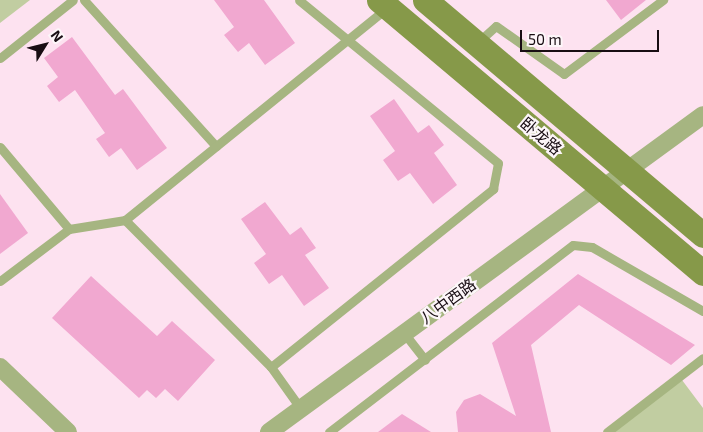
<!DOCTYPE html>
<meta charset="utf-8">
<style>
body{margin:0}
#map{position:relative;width:703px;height:432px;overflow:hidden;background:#fde2f0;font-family:"Exo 2","Noto Sans SC",sans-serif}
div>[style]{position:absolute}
.green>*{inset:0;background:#c1cda1}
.building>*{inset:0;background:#f1a8d0}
.service>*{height:9px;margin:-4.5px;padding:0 4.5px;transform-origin:4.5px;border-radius:4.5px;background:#a6b581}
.minor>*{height:18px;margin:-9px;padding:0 9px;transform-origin:9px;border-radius:9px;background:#a6b581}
.secondary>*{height:25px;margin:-12.5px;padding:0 12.5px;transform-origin:12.5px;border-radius:12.5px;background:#869949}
span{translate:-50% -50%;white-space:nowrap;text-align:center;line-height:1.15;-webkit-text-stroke:4.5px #fdf6f9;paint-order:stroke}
.street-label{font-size:16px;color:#180d13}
.north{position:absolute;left:20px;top:20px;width:50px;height:50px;-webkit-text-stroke:4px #fdf6f9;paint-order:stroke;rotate:54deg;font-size:14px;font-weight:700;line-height:20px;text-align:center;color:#180d13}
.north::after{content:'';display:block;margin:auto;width:18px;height:22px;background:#180d13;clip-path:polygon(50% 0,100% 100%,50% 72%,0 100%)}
.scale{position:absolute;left:520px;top:30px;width:139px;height:22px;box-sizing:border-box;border:2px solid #180d13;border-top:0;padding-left:6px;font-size:15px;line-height:18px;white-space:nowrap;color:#180d13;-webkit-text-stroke:4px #fdf6f9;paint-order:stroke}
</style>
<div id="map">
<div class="green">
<i style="clip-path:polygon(0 0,30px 0,0 23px)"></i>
<i style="clip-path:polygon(679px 376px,703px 408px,703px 432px,607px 432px)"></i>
</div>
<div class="building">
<i style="clip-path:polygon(214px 0,264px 0,295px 43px,265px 65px,249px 43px,238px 52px,224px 35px,234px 27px)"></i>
<i style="clip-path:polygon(606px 0,646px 0,621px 20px)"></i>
<i style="clip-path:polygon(72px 37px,115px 95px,123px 89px,167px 148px,137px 170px,121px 148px,109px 157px,96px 139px,105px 133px,75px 90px,59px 102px,47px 86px,58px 77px,44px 58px)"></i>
<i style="clip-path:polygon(394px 99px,418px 133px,429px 125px,444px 145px,434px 153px,457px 185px,433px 204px,410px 173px,398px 181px,383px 160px,395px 151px,370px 116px)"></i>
<i style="clip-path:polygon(0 194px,28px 233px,0 254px)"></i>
<i style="clip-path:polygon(265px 202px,290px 235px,301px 227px,316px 248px,305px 255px,329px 288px,304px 306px,282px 275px,269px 284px,254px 263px,266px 254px,241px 219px)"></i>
<i style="clip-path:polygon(578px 274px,695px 345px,671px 365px,579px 305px,531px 345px,551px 432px,458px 432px,456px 412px,464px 400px,480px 394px,516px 416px,492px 343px)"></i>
<i style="clip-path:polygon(91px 276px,157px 336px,172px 321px,215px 360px,178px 401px,165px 389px,156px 398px,147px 390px,139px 398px,52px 318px)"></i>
<i style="clip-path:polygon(402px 414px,431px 432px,378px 432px)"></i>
</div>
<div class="service">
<i style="left:84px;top:0;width:197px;rotate:47.9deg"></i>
<i style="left:477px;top:43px;width:25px;rotate:-42deg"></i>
<i style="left:496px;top:26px;width:83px;rotate:35.2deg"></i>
<i style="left:564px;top:74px;width:124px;rotate:-36.8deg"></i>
<i style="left:0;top:58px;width:93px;rotate:-38.5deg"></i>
<i style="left:0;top:147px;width:107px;rotate:49.9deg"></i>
<i style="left:125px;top:220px;width:207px;rotate:45.2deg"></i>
<i style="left:271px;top:367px;width:52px;rotate:54.5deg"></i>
<i style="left:0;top:281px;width:86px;rotate:-37deg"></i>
<i style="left:69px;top:229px;width:57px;rotate:-9.1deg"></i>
<i style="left:125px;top:220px;width:336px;rotate:-39deg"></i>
<i style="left:404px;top:333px;width:34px;rotate:52deg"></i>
<i style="left:271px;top:367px;width:285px;rotate:-38.7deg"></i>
<i style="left:493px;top:189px;width:26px;rotate:-79deg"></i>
<i style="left:498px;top:163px;width:257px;rotate:-140.7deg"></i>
<i style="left:329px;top:432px;width:307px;rotate:-37.5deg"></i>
<i style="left:573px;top:245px;width:19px;rotate:6deg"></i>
<i style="left:592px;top:247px;width:128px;rotate:30deg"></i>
<i style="left:607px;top:432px;width:121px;rotate:-37.6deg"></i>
</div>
<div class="minor">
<i style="left:0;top:367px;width:94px;rotate:43.7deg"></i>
<i style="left:269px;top:432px;width:537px;rotate:-36.14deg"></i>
</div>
<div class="secondary">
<i style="left:379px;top:0;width:424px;rotate:40.1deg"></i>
<i style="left:425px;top:0;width:364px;rotate:40.2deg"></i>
</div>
<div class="street-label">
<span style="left:541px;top:136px;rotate:40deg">卧龙路</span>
<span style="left:448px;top:301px;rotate:-36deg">八中西路</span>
</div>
<div class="north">N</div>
<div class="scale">50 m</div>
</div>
